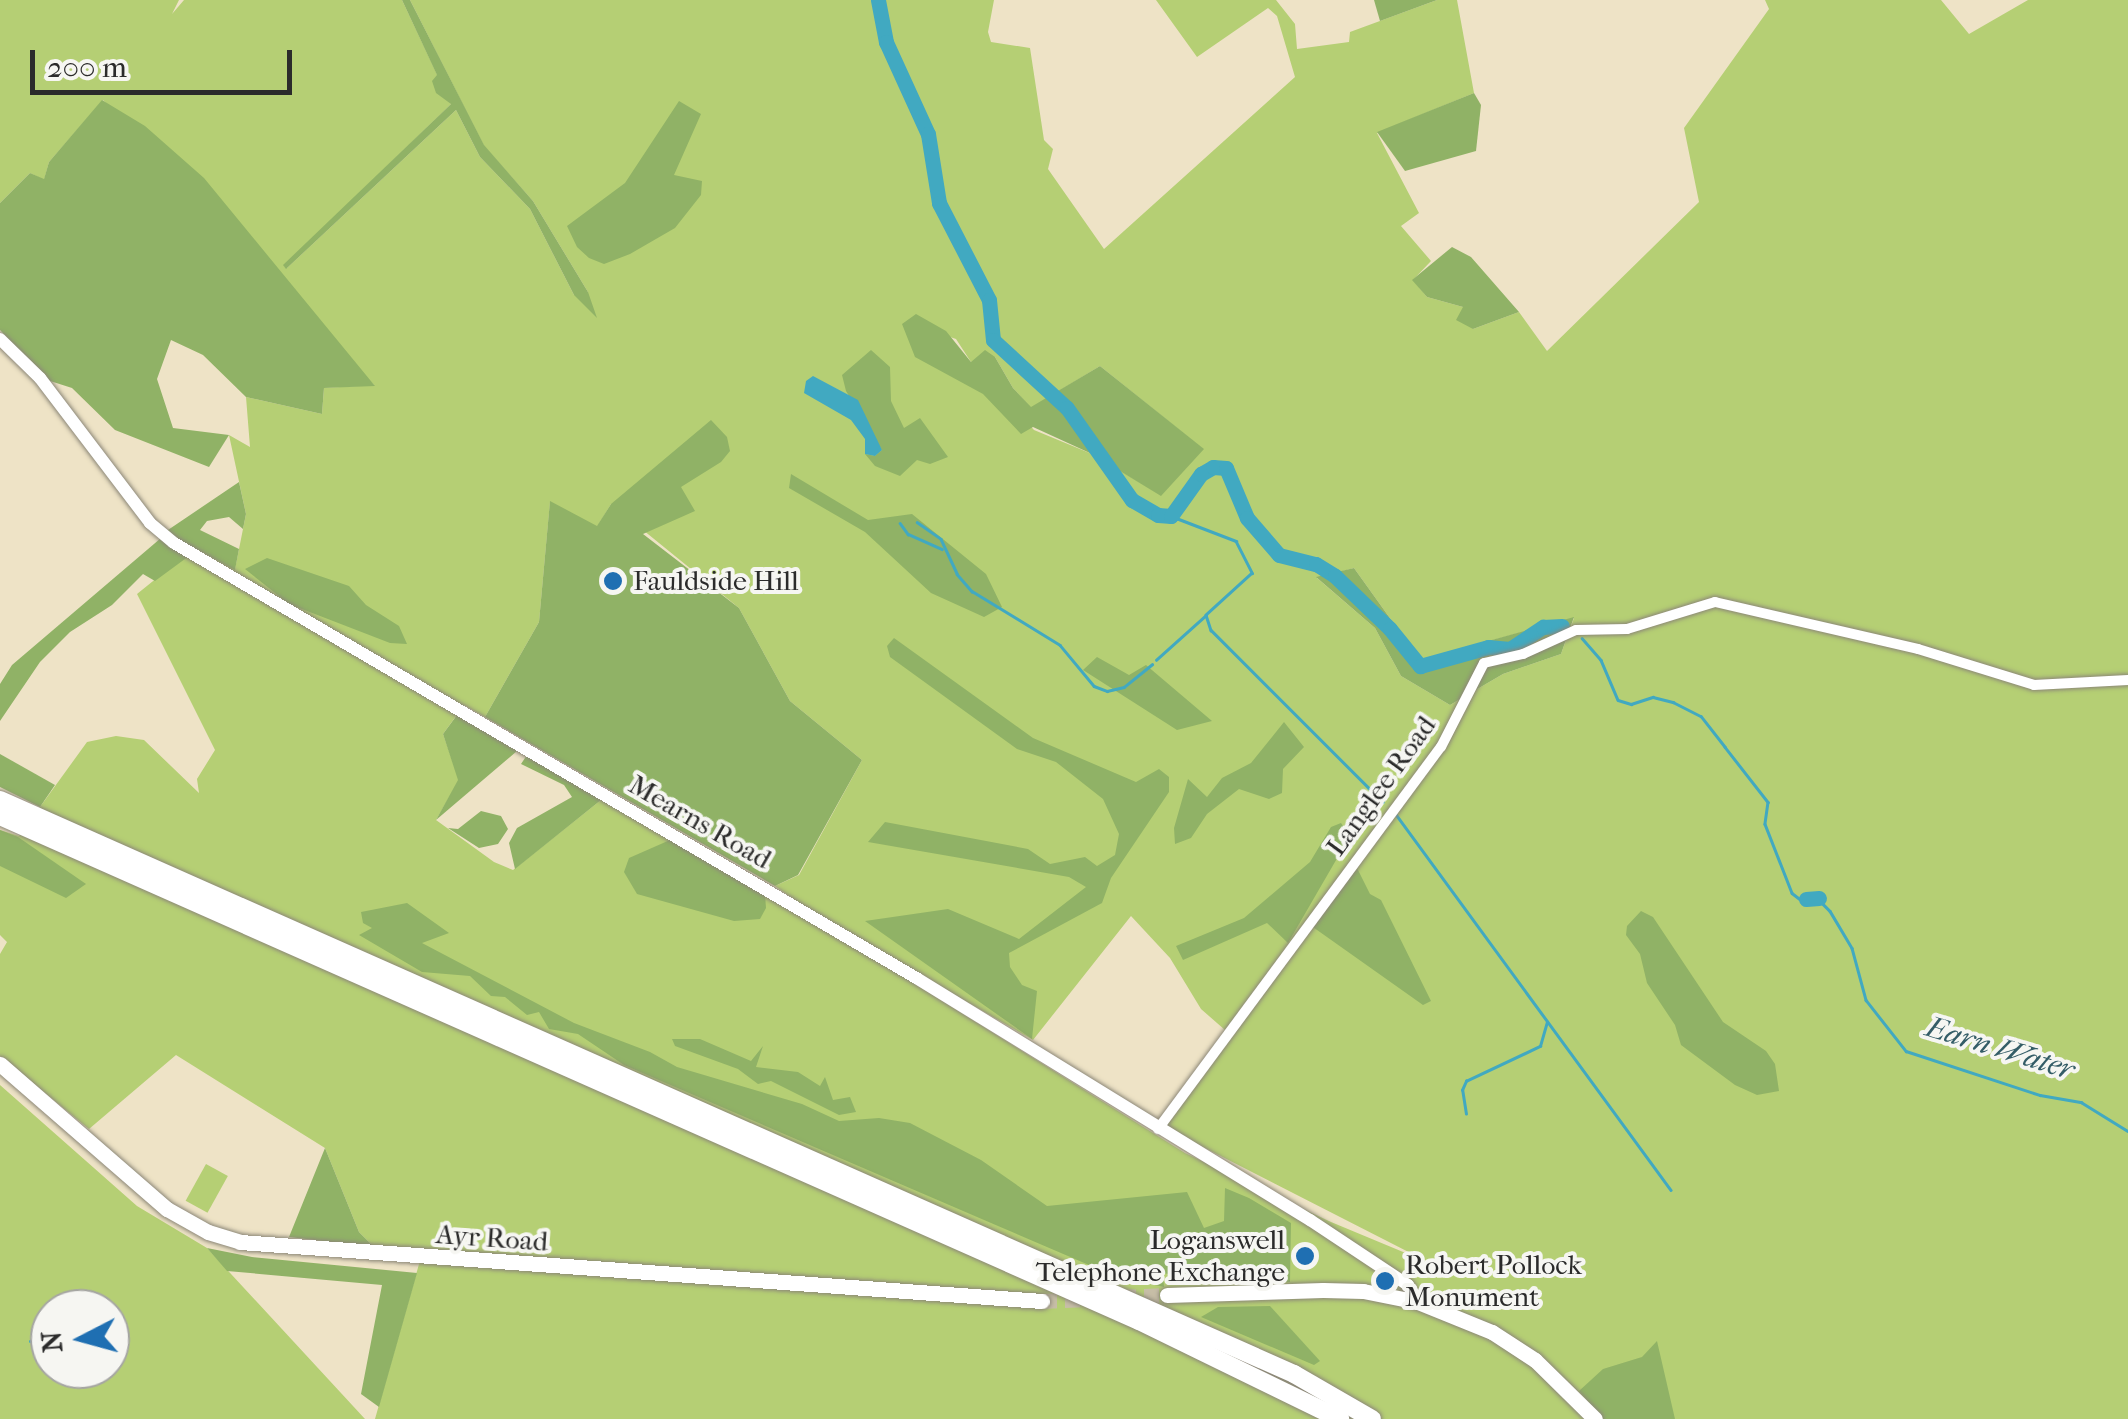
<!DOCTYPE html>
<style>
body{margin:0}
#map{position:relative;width:2128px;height:1419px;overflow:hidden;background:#eee3c6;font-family:"IM FELL French Canon",serif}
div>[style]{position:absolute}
.green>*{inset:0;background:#b5cf74;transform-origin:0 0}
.forest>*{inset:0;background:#90b266}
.water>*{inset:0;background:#41a9c1}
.stream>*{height:2.5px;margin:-1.25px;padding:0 1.25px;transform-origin:1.25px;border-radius:1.25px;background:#41a9c1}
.river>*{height:15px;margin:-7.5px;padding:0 7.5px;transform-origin:7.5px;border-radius:7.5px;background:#41a9c1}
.primary-tunnel>*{height:15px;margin-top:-7.5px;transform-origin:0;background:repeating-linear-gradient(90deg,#c7bea7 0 15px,transparent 0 23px)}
.roads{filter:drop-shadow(0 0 2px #8c8778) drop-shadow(0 0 2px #8c8778)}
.minor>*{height:10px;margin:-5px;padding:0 5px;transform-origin:5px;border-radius:5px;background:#fff}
.tertiary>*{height:12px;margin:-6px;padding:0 6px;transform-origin:6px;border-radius:6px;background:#fff}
.primary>*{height:15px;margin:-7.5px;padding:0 7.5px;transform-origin:7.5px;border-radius:7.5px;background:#fff}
.motorway>*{height:18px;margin:-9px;padding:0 9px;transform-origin:9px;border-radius:9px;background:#fff}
.dots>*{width:28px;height:28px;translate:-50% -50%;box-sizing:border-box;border:5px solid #f6f6f2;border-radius:50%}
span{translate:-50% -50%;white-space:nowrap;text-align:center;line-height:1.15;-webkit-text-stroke:8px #f6f6f2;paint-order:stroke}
.poi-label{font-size:28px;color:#2b2b2b}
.left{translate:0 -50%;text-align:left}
.right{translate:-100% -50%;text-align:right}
.street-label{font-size:28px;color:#2b2b2b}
.water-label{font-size:30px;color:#345d67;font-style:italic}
.north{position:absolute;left:30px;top:1289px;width:100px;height:100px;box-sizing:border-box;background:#f6f6f2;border:2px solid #a5a5a2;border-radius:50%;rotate:264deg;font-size:28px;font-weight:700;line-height:40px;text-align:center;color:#2b2b2b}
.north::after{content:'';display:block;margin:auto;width:35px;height:45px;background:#1f6fb2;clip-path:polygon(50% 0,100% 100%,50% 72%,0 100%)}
.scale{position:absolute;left:30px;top:50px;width:262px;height:45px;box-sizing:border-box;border:5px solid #2b2b2b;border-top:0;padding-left:12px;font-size:30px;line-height:35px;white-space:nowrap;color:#2b2b2b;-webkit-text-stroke:8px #f6f6f2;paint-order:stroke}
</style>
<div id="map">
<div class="green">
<i style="clip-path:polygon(evenodd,0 0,179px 0,172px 14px,184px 0,402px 0,451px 104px,284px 266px,287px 268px,456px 110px,480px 157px,530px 209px,574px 295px,588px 292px,533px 201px,484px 146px,410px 0,994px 0,988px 32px,991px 42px,1030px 48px,1044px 140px,1053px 149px,1048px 169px,1104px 249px,1295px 77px,1277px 16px,1268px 8px,1197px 57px,1156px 0,1276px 0,1295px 24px,1297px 49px,1349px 42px,1350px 32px,1437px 0,1457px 0,1474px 93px,1377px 133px,1419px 213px,1401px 226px,1431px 261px,1413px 280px,1427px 297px,1463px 307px,1473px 329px,1519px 312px,1547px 351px,1699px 202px,1684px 128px,1769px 9px,1765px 0,1941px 0,1969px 34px,2028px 0,2128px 0,2128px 1419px,375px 1419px,423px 1250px,374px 1247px,359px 1232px,325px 1148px,176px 1055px,89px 1129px,0 1056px,0 954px,7px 942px,0 935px,0 830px,19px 836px,87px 742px,116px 736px,144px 740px,199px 793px,197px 779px,215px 750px,137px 594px,194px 548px,235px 569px,246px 514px,229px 435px,250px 447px,246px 397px,322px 414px,324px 388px,374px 385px,103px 100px,49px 162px,44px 180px,30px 173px,0 203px,0 0,905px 322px,956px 339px,971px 362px,995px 357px,1013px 388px,1031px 408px,1100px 366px,1203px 449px,1161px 495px,1092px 454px,1034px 430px,1001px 394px,905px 322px,0 0,550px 502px,597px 527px,611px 504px,739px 608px,790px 701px,862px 760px,799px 875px,775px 886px,815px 914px,1033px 1040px,1131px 916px,1170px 958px,1201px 1009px,1225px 1030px,1158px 1124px,1432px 1264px,1331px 1222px,1185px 1153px,899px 974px,601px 800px,513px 870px,494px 862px,436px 820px,459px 780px,443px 734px,464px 705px,485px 717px,539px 622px,550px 502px,0 0,1354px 568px,1420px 660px,1574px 618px,1561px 654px,1503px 674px,1450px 705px,1401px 676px,1375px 628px,1317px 578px,1354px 568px)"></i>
<i style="clip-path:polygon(evenodd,0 1085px,137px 1206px,207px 1248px,365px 1419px,0 1419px,0 1085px,50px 1309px,110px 1309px,110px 1369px,50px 1369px,50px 1309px)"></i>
<i style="left:206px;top:1164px;width:25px;height:42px;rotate:29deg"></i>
</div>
<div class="forest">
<i style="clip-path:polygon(402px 0,410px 0,484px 145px,533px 201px,588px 292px,597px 318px,574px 295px,530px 209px,480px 157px,456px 110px,286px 269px,283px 265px,451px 104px,436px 93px,432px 81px,437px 75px)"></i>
<i style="clip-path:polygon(1374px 0,1437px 0,1380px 21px)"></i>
<i style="clip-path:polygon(1474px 93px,1481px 105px,1476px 151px,1405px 171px,1377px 132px)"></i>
<i style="clip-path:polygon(102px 100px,145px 126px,204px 178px,375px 386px,324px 388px,322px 414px,246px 397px,203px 355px,171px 340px,157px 379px,173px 428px,229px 435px,209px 467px,115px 430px,72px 388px,47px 380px,0 330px,0 203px,30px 173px,44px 179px,49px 162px)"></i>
<i style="clip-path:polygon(679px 101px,701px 114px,674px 175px,702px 181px,701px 195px,675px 228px,630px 254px,604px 264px,589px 258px,577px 247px,567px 226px,625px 183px)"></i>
<i style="clip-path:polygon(1452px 247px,1471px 257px,1519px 312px,1473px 329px,1456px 320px,1463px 307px,1427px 297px,1412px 280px)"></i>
<i style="clip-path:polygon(916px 314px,946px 331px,971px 362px,985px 350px,995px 357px,1013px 388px,1031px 407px,1100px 366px,1204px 449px,1161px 496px,1092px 454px,1033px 427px,1021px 434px,983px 394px,915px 357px,902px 324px)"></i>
<i style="clip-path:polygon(871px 350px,890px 367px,891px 401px,904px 428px,920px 418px,948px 457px,930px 464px,917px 460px,900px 476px,875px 466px,865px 454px,875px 456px,882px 450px,846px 391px,842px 375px)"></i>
<i style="clip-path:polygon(711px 420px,727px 437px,730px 451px,721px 462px,681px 487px,695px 511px,643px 534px,739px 608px,790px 701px,862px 760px,798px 875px,775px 886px,485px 717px,539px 622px,550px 501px,597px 526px,611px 504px)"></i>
<i style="clip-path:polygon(791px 474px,868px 520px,912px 514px,986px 574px,1002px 607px,984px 617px,931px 593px,865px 532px,789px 488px)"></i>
<i style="clip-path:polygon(239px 482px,246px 514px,243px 529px,229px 517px,207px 521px,200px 530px,239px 549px,235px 570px,165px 532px)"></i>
<i style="clip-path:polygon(161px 538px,189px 556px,155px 581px,143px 574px,112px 605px,70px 632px,40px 662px,0 721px,0 684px,12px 665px)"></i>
<i style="clip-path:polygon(267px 558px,349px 586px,366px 605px,399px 626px,407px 644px,390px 643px,289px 604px,245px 569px)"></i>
<i style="clip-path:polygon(1354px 568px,1420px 660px,1574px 617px,1561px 654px,1503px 674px,1450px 705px,1401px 676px,1375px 628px,1316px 577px)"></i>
<i style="clip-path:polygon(894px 638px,1033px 738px,1136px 782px,1159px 769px,1169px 777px,1169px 792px,1111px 878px,1102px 903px,1009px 953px,1010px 967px,1022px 985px,1037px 991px,1032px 1039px,865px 921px,948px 909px,1019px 939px,1086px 887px,1069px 877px,868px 842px,885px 822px,1028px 849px,1050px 864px,1085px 857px,1097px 866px,1115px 855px,1119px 834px,1103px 799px,1056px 762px,1017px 749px,890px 657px,887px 646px)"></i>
<i style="clip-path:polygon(1097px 657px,1129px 675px,1146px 665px,1212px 721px,1177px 730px,1083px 670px)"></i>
<i style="clip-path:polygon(457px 715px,517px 751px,436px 820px,458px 780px,443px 734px)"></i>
<i style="clip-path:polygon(1284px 722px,1304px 747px,1283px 769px,1282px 793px,1269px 799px,1239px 789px,1207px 814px,1191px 838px,1175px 844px,1174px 828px,1188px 779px,1207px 797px,1222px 778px,1251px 763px)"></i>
<i style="clip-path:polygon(0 754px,55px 785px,40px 807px,0 787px)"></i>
<i style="clip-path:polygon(527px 755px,601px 800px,515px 869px,509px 843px,517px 828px,572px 797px,564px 785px,521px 764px)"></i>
<i style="clip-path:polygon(481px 811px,501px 816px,508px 829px,498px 844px,479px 848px,448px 828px,458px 829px)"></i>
<i style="clip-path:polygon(1341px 823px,1350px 836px,1288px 943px,1267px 923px,1183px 960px,1176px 946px,1244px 918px,1310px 862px,1331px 827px)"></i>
<i style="clip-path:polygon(0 830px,18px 837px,86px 884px,66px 898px,0 866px)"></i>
<i style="clip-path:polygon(670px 840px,765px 894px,766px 908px,760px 919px,734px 921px,637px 894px,624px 872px,629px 858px)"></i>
<i style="clip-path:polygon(1357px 868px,1370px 894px,1381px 900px,1431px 1001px,1423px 1005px,1310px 925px)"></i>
<i style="clip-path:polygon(407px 903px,449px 933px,422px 943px,574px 1023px,650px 1052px,677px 1067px,802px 1104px,839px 1121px,879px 1118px,910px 1123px,981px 1160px,1047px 1206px,1187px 1192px,1204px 1228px,1224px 1221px,1225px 1188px,1249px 1198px,1291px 1223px,1290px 1282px,1218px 1283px,1163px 1273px,1164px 1287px,1117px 1277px,998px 1226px,624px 1065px,578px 1034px,549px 1029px,539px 1012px,527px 1015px,505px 997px,491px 996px,470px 976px,422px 972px,359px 935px,372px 928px,363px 923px,361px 912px)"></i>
<i style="clip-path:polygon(1641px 911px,1653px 917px,1723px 1022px,1766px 1051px,1775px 1064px,1779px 1091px,1757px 1095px,1735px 1085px,1681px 1045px,1675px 1025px,1647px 983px,1640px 954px,1626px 935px,1627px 926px)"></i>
<i style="clip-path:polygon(672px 1039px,700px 1039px,751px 1061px,763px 1046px,756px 1067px,798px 1072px,820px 1086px,825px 1077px,833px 1100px,850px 1097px,856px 1112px,839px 1115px,771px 1081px,758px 1084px,738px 1069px,675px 1046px)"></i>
<i style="clip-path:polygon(325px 1148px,359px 1232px,374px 1247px,289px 1237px)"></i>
<i style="clip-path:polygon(207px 1248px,252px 1257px,417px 1273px,379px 1407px,361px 1394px,382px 1285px,227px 1271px)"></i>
<i style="clip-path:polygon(1270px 1306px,1320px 1361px,1314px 1365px,1201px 1317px,1218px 1307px)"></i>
<i style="clip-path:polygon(1657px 1341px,1675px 1419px,1603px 1419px,1579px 1391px,1603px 1369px,1642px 1357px)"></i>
</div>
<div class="water">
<i style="clip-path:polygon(813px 376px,858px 400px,882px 450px,875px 456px,865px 454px,865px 439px,851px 420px,804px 393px,806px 381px)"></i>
</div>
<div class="stream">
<i style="left:1171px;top:516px;width:70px;rotate:21deg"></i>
<i style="left:1236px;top:541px;width:36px;rotate:63deg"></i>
<i style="left:1252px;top:573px;width:62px;rotate:137.6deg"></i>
<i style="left:1206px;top:615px;width:16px;rotate:72deg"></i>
<i style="left:1211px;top:630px;width:243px;rotate:45deg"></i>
<i style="left:917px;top:522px;width:29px;rotate:35deg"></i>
<i style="left:941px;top:539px;width:38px;rotate:65deg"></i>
<i style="left:957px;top:574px;width:23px;rotate:49deg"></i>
<i style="left:972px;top:591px;width:103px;rotate:31.5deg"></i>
<i style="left:1060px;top:645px;width:53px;rotate:50.3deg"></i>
<i style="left:1094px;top:686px;width:14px;rotate:21deg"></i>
<i style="left:1107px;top:691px;width:17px;rotate:-13deg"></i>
<i style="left:1124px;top:687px;width:36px;rotate:-39deg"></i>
<i style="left:900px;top:523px;width:14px;rotate:54deg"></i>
<i style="left:908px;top:534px;width:37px;rotate:24deg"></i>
<i style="left:1582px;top:638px;width:29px;rotate:49deg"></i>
<i style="left:1601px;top:660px;width:43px;rotate:67deg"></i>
<i style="left:1618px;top:700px;width:14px;rotate:17deg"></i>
<i style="left:1631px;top:704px;width:23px;rotate:-18deg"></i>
<i style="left:1653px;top:697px;width:21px;rotate:14deg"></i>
<i style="left:1673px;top:702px;width:31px;rotate:27deg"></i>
<i style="left:1701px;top:716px;width:39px;rotate:52deg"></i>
<i style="left:1725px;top:747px;width:70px;rotate:52deg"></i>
<i style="left:1768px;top:802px;width:22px;rotate:98deg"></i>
<i style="left:1765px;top:824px;width:74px;rotate:68.6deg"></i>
<i style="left:1792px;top:893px;width:11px;rotate:38deg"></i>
<i style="left:1801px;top:900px;width:15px;rotate:-16deg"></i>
<i style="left:1815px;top:896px;width:21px;rotate:45deg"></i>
<i style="left:1830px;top:911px;width:43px;rotate:59.3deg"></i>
<i style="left:1852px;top:948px;width:54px;rotate:74.9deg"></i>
<i style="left:1866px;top:1000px;width:65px;rotate:51.9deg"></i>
<i style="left:1906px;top:1051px;width:141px;rotate:18.2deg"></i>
<i style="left:2040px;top:1095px;width:42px;rotate:9.7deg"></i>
<i style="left:2081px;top:1102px;width:55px;rotate:31.7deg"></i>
<i style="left:1156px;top:660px;width:67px;rotate:-42deg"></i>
<i style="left:1395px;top:813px;width:467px;rotate:53.8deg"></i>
<i style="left:1466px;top:1114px;width:24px;rotate:-99deg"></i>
<i style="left:1462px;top:1090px;width:10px;rotate:-66deg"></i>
<i style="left:1466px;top:1081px;width:82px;rotate:-25.3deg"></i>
<i style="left:1540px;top:1046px;width:25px;rotate:-74deg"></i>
<i style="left:30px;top:1341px;width:20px;rotate:-9deg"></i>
</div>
<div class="river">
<i style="left:878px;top:0;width:43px;rotate:79.2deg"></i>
<i style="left:886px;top:42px;width:101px;rotate:65.5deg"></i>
<i style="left:928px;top:134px;width:70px;rotate:80.9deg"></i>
<i style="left:939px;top:203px;width:109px;rotate:62.7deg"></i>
<i style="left:989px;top:300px;width:40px;rotate:84.3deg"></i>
<i style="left:993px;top:340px;width:100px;rotate:42.6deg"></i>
<i style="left:1067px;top:408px;width:113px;rotate:54.8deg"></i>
<i style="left:1132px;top:500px;width:30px;rotate:30deg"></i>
<i style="left:1158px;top:515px;width:13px;rotate:4deg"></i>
<i style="left:1171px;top:516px;width:52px;rotate:-54.5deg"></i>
<i style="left:1201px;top:474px;width:14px;rotate:-30deg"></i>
<i style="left:1213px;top:467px;width:13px;rotate:4deg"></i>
<i style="left:1226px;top:468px;width:54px;rotate:67.2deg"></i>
<i style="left:1247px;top:518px;width:49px;rotate:49.1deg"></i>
<i style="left:1279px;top:555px;width:38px;rotate:14deg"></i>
<i style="left:1316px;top:564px;width:22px;rotate:32deg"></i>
<i style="left:1335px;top:576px;width:76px;rotate:43.9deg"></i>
<i style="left:1390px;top:629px;width:48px;rotate:51deg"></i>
<i style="left:1420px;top:666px;width:71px;rotate:-15.6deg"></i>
<i style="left:1488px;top:647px;width:22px;rotate:5deg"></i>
<i style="left:1510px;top:649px;width:40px;rotate:-34deg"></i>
<i style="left:1543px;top:627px;width:19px;rotate:-3deg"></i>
<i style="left:1806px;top:899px;width:13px;rotate:-4deg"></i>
</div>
<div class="primary-tunnel">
<i style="left:1121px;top:1297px;width:46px;rotate:-2.5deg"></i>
<i style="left:1042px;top:1301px;width:46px;rotate:-2.5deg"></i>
</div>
<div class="roads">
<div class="minor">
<i style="left:1158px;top:1129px;width:475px;rotate:-53.5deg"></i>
<i style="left:1441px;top:747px;width:94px;rotate:-62.9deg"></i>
<i style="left:1484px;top:663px;width:40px;rotate:-13deg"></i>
<i style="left:1523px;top:654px;width:58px;rotate:-24.4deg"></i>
<i style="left:1576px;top:630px;width:51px;rotate:-1.1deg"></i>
<i style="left:1627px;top:629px;width:92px;rotate:-17.1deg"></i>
<i style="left:1715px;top:602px;width:208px;rotate:13deg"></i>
<i style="left:1918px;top:649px;width:121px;rotate:17.2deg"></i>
<i style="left:2034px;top:685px;width:94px;rotate:-3deg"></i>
</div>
<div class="tertiary">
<i style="left:0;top:339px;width:56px;rotate:44.3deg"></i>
<i style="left:40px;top:378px;width:182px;rotate:52.8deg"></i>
<i style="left:150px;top:523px;width:31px;rotate:40deg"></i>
<i style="left:174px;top:543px;width:862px;rotate:30.37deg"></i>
<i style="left:918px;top:979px;width:460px;rotate:31.6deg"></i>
<i style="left:1310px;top:1220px;width:118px;rotate:33.6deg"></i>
<i style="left:1408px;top:1285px;width:20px;rotate:60deg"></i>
</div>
<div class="primary">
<i style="left:0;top:1064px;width:221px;rotate:41deg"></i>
<i style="left:167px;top:1209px;width:47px;rotate:29.3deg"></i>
<i style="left:208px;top:1232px;width:34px;rotate:17deg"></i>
<i style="left:240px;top:1242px;width:804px;rotate:4.21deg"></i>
<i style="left:1167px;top:1295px;width:156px;rotate:-1.8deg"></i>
<i style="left:1323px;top:1290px;width:40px;rotate:1.4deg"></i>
<i style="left:1363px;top:1291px;width:56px;rotate:11.3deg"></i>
<i style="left:1418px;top:1302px;width:80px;rotate:22.1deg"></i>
<i style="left:1492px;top:1332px;width:51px;rotate:33.1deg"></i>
<i style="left:1535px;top:1360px;width:84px;rotate:44.5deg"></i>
</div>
<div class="motorway">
<i style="left:0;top:800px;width:1416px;rotate:23.92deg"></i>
<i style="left:1294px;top:1374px;width:90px;rotate:30deg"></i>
<i style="left:0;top:816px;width:1246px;rotate:23.91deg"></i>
<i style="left:1139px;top:1321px;width:224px;rotate:26deg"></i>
</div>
</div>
<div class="dots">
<i style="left:613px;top:581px;background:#1f6fb2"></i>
<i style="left:1305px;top:1256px;background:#1f6fb2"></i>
<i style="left:1385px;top:1281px;background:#1f6fb2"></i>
</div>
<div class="poi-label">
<span class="left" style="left:633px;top:581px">Fauldside Hill</span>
<span class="right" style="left:1285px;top:1256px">Loganswell<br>Telephone Exchange</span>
<span class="left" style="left:1405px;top:1281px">Robert Pollock<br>Monument</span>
</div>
<div class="street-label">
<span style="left:1381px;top:786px;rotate:-54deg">Langlee Road</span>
<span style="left:700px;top:822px;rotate:30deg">Mearns Road</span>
<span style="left:492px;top:1238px;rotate:4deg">Ayr Road</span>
</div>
<div class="water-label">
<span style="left:2000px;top:1049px;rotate:17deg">Earn Water</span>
</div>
<div class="north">N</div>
<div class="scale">200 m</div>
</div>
